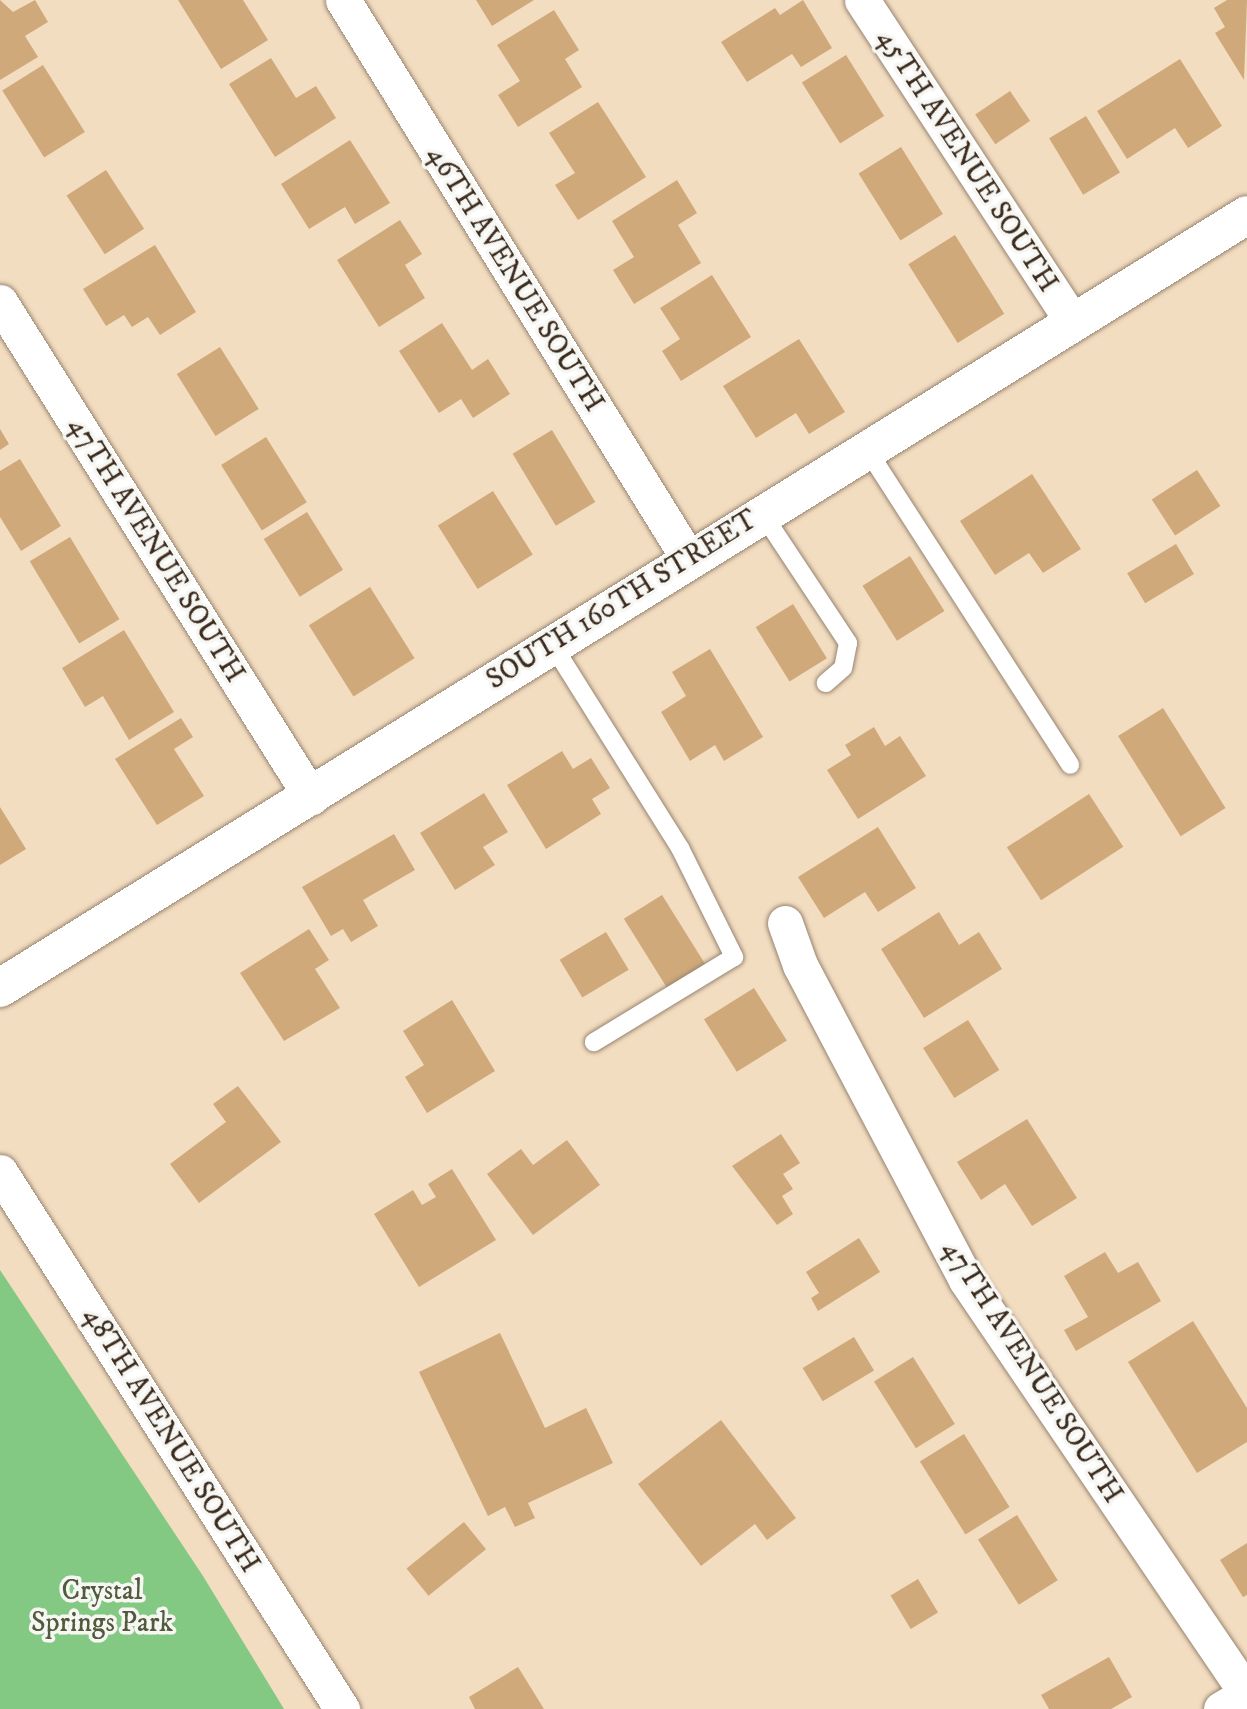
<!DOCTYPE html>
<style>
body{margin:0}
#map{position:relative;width:1247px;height:1709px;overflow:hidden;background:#f3ddc1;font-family:"IM FELL DW Pica",serif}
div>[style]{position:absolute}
.green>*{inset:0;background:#84c983}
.building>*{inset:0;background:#d0a97a;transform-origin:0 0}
.roads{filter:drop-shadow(0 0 2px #978470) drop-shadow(0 0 2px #978470)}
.service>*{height:18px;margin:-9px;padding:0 9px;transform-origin:9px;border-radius:9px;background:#fff}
.minor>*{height:35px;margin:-17.5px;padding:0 17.5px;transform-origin:17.5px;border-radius:17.5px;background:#fff}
.tertiary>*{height:38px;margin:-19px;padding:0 19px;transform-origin:19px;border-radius:19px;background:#fff}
span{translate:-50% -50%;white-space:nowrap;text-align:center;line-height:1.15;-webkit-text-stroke:7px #f6f6f2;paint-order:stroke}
.street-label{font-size:28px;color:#3b2a1e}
.park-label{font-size:28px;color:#515a3c}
</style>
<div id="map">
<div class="green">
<i style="clip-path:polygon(0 1270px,203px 1576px,284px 1709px,0 1709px)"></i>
</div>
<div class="building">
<i style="clip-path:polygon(0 0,13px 12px,35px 0,48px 22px,25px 36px,38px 57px,0 80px)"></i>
<i style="clip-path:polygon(178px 0,243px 0,268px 40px,221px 69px)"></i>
<i style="clip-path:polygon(476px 0,534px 0,492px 26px)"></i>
<i style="clip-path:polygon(803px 0,832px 48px,801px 67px,792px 54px,747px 82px,721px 42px,775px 8px,780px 15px)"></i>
<i style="clip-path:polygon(1227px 0,1247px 0,1244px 80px,1215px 33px,1225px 27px,1214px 8px)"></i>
<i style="clip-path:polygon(554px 10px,579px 50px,565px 59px,582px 87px,518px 127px,498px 95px,520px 81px,497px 45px)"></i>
<i style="left:846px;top:55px;width:72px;height:52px;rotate:58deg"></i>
<i style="clip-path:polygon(271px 58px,296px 98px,316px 86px,336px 118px,275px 157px,229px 84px)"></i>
<i style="clip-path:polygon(1180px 59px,1222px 126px,1188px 148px,1175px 128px,1127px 159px,1097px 111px)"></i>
<i style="left:43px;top:65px;width:79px;height:48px;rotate:58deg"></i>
<i style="left:1010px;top:91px;width:36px;height:42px;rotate:56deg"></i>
<i style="clip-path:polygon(598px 102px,646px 177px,578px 220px,555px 185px,575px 173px,549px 133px)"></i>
<i style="left:1086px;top:116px;width:66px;height:43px;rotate:59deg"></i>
<i style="clip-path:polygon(350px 140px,390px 203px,355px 224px,345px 207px,309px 229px,281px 184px)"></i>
<i style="left:901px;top:147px;width:79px;height:50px;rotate:58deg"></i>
<i style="left:106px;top:170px;width:70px;height:47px;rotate:57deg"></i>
<i style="clip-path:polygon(677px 180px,697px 213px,678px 225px,701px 263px,634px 304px,613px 270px,634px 257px,612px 221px)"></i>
<i style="clip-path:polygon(400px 220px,422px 254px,405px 265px,425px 298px,379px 327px,337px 260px)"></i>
<i style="left:955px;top:235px;width:93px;height:55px;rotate:58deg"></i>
<i style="clip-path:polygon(155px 245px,196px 312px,160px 335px,148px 317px,132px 327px,124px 315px,106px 326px,83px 289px)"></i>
<i style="clip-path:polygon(712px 275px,751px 337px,681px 381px,662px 351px,680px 339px,660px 308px)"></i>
<i style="clip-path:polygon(442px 323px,472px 370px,488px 359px,510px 394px,473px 418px,461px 399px,439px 413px,399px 351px)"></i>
<i style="clip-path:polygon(799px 339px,845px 412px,809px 434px,796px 413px,756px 438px,723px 386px)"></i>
<i style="left:220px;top:347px;width:73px;height:51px;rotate:58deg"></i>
<i style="clip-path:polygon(0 429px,9px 444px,0 450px)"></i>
<i style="left:552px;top:430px;width:84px;height:46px;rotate:59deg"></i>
<i style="left:266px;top:437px;width:77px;height:53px;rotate:58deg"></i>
<i style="clip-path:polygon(20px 459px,61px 526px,21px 551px,0 517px,0 471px)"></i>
<i style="left:1197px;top:470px;width:43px;height:54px;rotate:57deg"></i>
<i style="clip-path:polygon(1032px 474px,1081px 549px,1043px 573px,1029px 553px,995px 575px,960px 521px)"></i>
<i style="left:493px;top:491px;width:75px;height:65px;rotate:58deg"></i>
<i style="left:307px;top:512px;width:68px;height:51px;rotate:58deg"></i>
<i style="left:70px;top:537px;width:96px;height:47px;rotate:59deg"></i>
<i style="left:1176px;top:544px;width:35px;height:57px;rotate:59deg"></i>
<i style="left:910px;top:556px;width:65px;height:56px;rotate:58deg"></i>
<i style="left:370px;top:587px;width:84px;height:72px;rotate:58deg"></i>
<i style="left:793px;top:604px;width:64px;height:44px;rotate:58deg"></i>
<i style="clip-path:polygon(124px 630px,174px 712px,129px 740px,103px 696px,85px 707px,62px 668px)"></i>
<i style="clip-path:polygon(710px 649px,763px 737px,724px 761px,715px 745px,690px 761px,661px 712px,686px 696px,672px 672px)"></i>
<i style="left:1163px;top:708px;width:118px;height:53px;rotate:58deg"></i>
<i style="clip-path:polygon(181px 718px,193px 737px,174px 749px,204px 796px,157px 825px,115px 759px)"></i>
<i style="clip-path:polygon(874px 727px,885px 746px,900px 736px,926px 776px,858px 819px,827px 770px,851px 755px,845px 745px)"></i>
<i style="clip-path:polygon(562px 751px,573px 769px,591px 758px,610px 788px,592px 799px,601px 814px,546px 849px,507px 785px)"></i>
<i style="clip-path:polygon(484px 793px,508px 832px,483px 847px,495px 865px,455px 890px,420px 833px)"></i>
<i style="left:1089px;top:794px;width:63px;height:98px;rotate:57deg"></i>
<i style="clip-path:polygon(0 807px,26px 849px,0 865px)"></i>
<i style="clip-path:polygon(878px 827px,916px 888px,878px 912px,865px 892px,824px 918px,798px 877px)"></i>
<i style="clip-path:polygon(394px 834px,415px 870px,363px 900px,378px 926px,351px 942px,343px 929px,331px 936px,302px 887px)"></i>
<i style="left:662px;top:895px;width:84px;height:45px;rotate:58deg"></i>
<i style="clip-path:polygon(939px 912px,959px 945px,979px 932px,1002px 969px,924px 1018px,881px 949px)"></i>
<i style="clip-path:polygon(309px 929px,329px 960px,315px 969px,340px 1008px,284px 1041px,240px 973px)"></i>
<i style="left:606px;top:932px;width:44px;height:54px;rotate:59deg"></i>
<i style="left:754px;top:988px;width:62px;height:59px;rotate:58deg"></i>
<i style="clip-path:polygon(452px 1000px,495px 1071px,427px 1113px,405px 1077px,424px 1065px,403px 1031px)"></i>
<i style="left:968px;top:1020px;width:59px;height:53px;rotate:58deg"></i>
<i style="clip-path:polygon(238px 1086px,281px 1142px,199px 1203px,170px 1164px,226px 1122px,213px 1104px)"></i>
<i style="clip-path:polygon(1027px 1119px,1077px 1198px,1032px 1226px,1005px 1184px,981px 1200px,957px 1162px)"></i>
<i style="clip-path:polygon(781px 1134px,800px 1163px,783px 1174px,793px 1189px,782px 1196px,793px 1214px,777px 1225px,732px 1166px)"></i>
<i style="clip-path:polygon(567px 1140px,600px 1185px,533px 1235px,487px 1174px,521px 1149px,533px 1165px)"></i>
<i style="clip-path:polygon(452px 1169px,496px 1240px,419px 1287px,374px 1214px,413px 1190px,422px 1205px,436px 1197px,428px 1184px)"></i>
<i style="clip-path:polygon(859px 1238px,880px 1272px,818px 1311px,811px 1298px,819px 1293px,806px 1272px)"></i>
<i style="clip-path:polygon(1105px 1252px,1118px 1273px,1138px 1262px,1161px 1301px,1076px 1351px,1064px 1330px,1088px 1317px,1064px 1276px)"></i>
<i style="clip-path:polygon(1193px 1321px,1247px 1408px,1247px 1442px,1197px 1473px,1128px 1362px)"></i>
<i style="clip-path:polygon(500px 1333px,545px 1428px,586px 1408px,613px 1463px,528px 1503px,535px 1518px,515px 1527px,505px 1507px,488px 1516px,419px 1372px)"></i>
<i style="left:854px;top:1337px;width:39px;height:60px;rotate:59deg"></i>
<i style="left:913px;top:1357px;width:79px;height:46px;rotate:58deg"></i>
<i style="clip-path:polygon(721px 1420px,796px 1518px,767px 1540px,755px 1524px,701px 1566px,638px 1484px)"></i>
<i style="left:964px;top:1434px;width:86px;height:52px;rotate:58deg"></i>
<i style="left:1017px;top:1515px;width:77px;height:46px;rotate:58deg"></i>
<i style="left:464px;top:1522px;width:35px;height:74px;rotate:51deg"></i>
<i style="clip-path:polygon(1247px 1543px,1247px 1595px,1243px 1597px,1220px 1560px)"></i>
<i style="left:918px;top:1579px;width:39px;height:32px;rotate:59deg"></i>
<i style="clip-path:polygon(1109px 1657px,1132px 1697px,1111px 1709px,1049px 1709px,1041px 1695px)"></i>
<i style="clip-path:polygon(518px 1667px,544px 1709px,475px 1709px,469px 1697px)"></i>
</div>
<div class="roads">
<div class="service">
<i style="left:866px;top:448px;width:377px;rotate:57.2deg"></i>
<i style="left:762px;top:513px;width:156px;rotate:56.5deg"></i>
<i style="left:848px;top:643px;width:25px;rotate:101deg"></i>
<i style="left:843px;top:668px;width:23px;rotate:139deg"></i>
<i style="left:552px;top:644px;width:241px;rotate:57.9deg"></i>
<i style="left:680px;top:848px;width:122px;rotate:63.6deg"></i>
<i style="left:734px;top:957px;width:164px;rotate:148.7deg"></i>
</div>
<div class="minor">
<i style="left:343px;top:0;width:656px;rotate:58.27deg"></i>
<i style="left:862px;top:0;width:385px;rotate:56.8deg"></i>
<i style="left:0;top:302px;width:585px;rotate:57.86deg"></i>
<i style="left:785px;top:923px;width:45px;rotate:70.3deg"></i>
<i style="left:800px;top:965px;width:356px;rotate:62.2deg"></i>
<i style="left:966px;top:1280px;width:500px;rotate:55.83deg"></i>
<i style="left:0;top:1172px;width:637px;rotate:57.51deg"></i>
<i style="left:1221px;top:1709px;width:30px;rotate:-30deg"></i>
</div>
<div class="tertiary">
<i style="left:0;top:988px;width:1467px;rotate:-31.79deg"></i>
</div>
</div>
<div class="street-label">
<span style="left:967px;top:161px;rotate:57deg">45TH AVENUE SOUTH</span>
<span style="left:515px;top:279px;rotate:58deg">46TH AVENUE SOUTH</span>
<span style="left:156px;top:550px;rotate:58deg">47TH AVENUE SOUTH</span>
<span style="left:622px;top:600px;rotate:-32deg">SOUTH 160TH STREET</span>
<span style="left:1032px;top:1372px;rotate:57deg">47TH AVENUE SOUTH</span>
<span style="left:171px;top:1440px;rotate:58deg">48TH AVENUE SOUTH</span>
</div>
<div class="park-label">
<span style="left:102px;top:1607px">Crystal<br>Springs Park</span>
</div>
</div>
